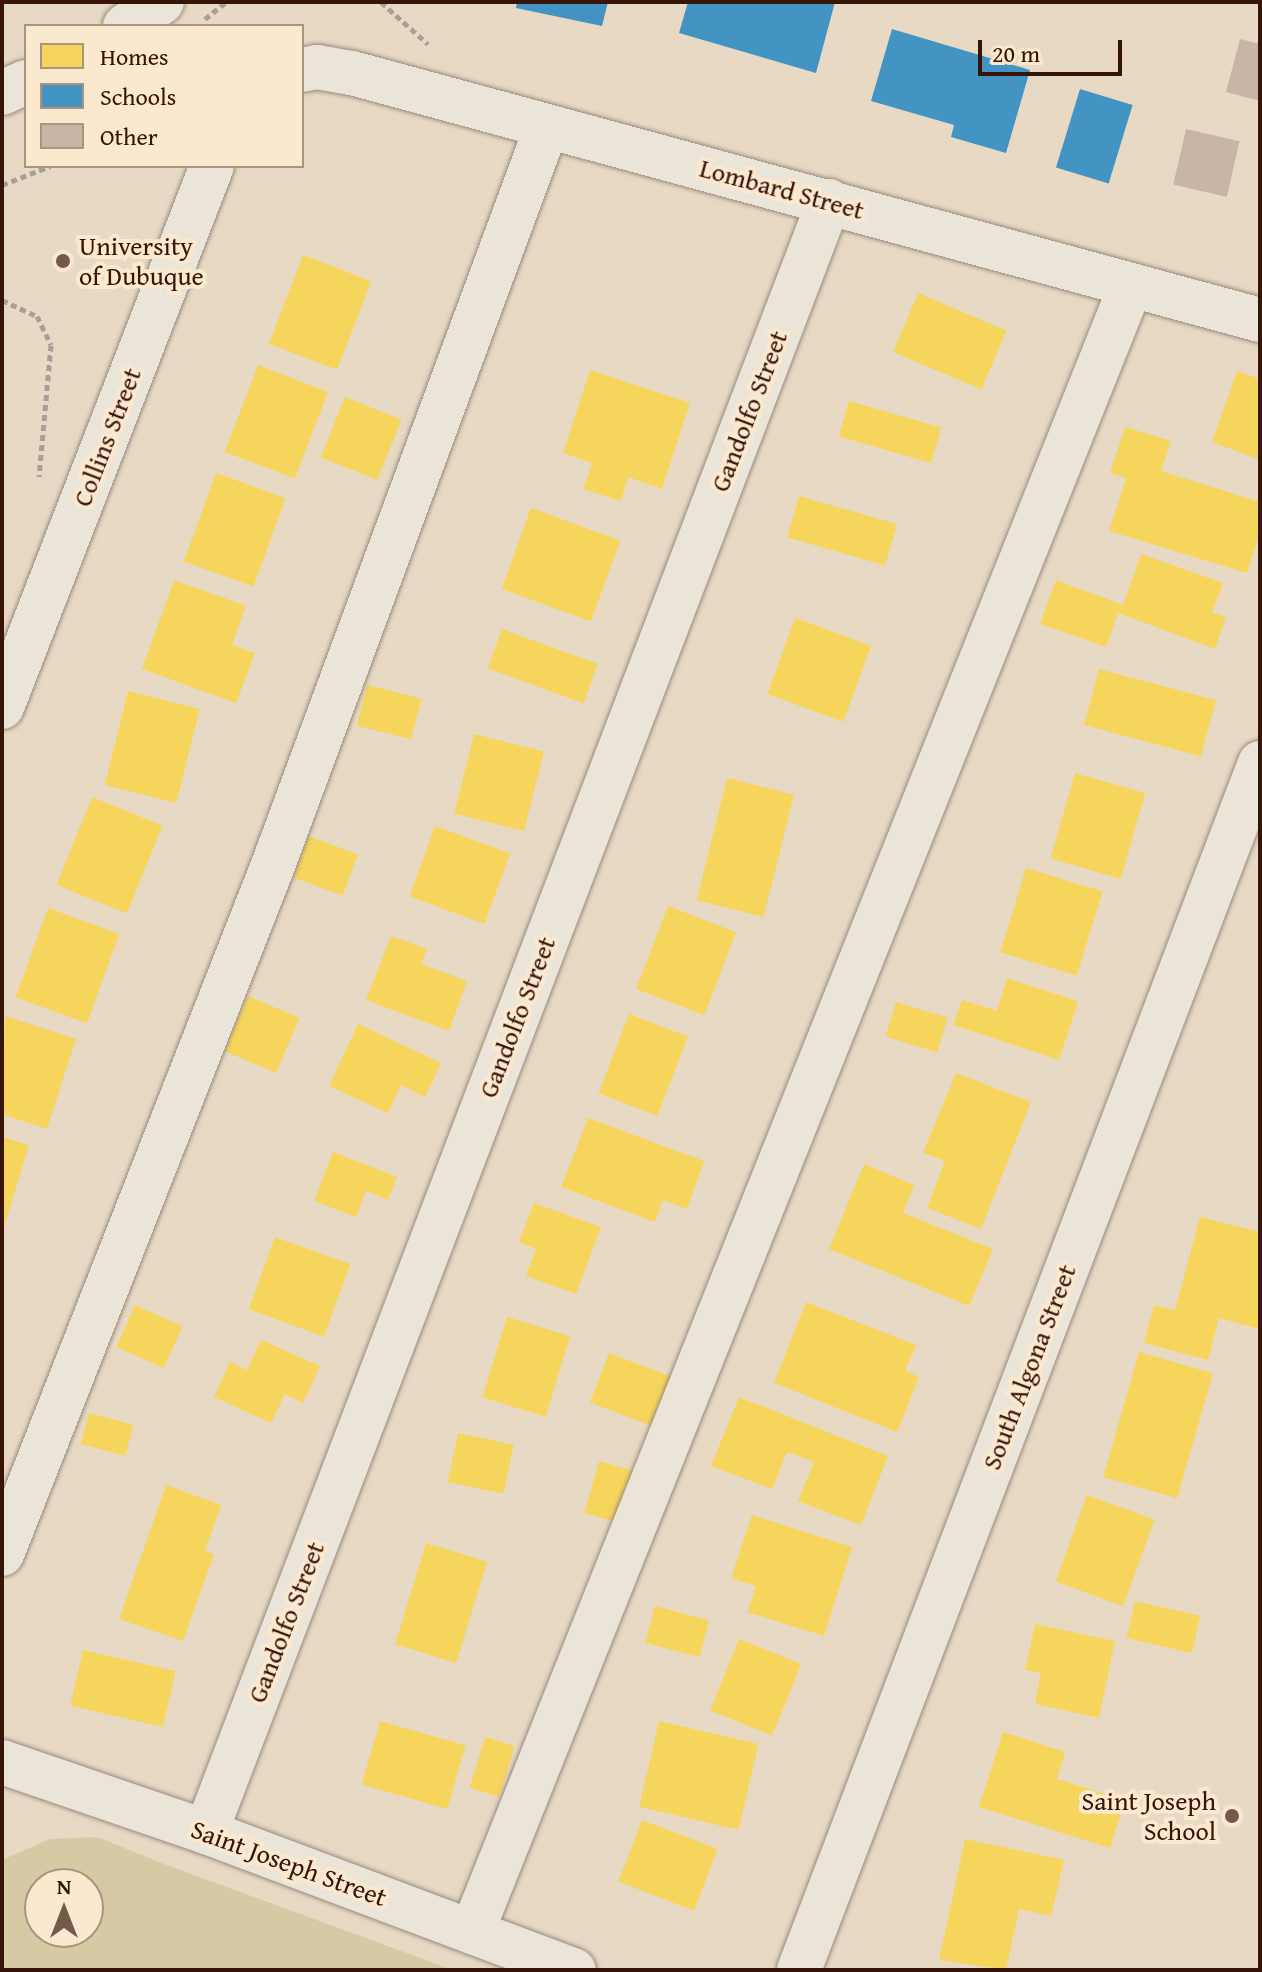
<!DOCTYPE html>
<style>
body{margin:0}
#map{position:relative;width:1262px;height:1972px;overflow:hidden;background:#e8d9c4;font-family:"Gentium Book Plus",serif}
div>[style]{position:absolute}
.green>*{inset:0;background:#d5caa3}
.homes>*{inset:0;background:#f6d55c;transform-origin:0 0}
.schools>*{inset:0;background:#4393c3;transform-origin:0 0}
.building>*{inset:0;background:#c9b5a5;transform-origin:0 0}
.path>*{height:5px;margin-top:-2.5px;transform-origin:0;background:repeating-linear-gradient(90deg,#a89f96 0 6px,transparent 0 10px)}
.roads{filter:drop-shadow(0 0 2px #988b7e) drop-shadow(0 0 2px #988b7e)}
.minor>*{height:44px;margin:-22px;padding:0 22px;transform-origin:22px;border-radius:22px;background:#ebe4d9}
.dots>*{width:22px;height:22px;translate:-50% -50%;box-sizing:border-box;border:4px solid #fae8cf;border-radius:50%}
span{translate:-50% -50%;white-space:nowrap;text-align:center;line-height:1.15;-webkit-text-stroke:8px #fae8cf;paint-order:stroke}
.street-label{font-size:26px;color:#371408}
.poi-label{font-size:26px;color:#371408}
.left{translate:0 -50%;text-align:left}
.right{translate:-100% -50%;text-align:right}
.frame{position:absolute;inset:0;border:4px solid #371408;pointer-events:none}
.legend{position:absolute;left:24px;top:24px;width:280px;height:144px;box-sizing:border-box;background:#fae8cf;border:2px solid #ac937f;margin:0;padding:10px 14px;list-style:none;font-size:24px;color:#371408}
.legend li{display:flex;align-items:center;gap:16px;height:40px}
.legend b{width:40px;border:2px solid #ac937f}
.north{position:absolute;left:24px;top:1868px;width:80px;height:80px;box-sizing:border-box;background:#fae8cf;border:2px solid #ac937f;border-radius:50%;rotate:0deg;font-size:22px;font-weight:700;line-height:32px;text-align:center;color:#371408}
.north::after{content:'';display:block;margin:auto;width:28px;height:36px;background:#75594a;clip-path:polygon(50% 0,100% 100%,50% 72%,0 100%)}
.scale{position:absolute;left:978px;top:40px;width:144px;height:36px;box-sizing:border-box;border:4px solid #371408;border-top:0;padding-left:10px;font-size:24px;line-height:28px;white-space:nowrap;color:#371408;-webkit-text-stroke:6px #fae8cf;paint-order:stroke}
</style>
<div id="map">
<div class="green">
<i style="clip-path:polygon(evenodd,97px 1837px,164px 1864px,453px 1970px,2px 1970px,2px 1860px,50px 1839px,97px 1837px,40px 1884px,88px 1884px,88px 1932px,40px 1932px,40px 1884px)"></i>
</div>
<div class="homes">
<i style="left:303px;top:255px;width:73px;height:95px;rotate:21deg"></i>
<i style="left:918px;top:293px;width:96px;height:64px;rotate:23deg"></i>
<i style="left:258px;top:365px;width:75px;height:93px;rotate:21deg"></i>
<i style="clip-path:polygon(590px 370px,690px 403px,662px 489px,628px 477px,621px 501px,583px 489px,592px 463px,563px 453px)"></i>
<i style="clip-path:polygon(1237px 371px,1260px 379px,1260px 460px,1212px 442px)"></i>
<i style="left:345px;top:397px;width:61px;height:65px;rotate:22deg"></i>
<i style="left:849px;top:401px;width:96px;height:37px;rotate:16deg"></i>
<i style="clip-path:polygon(1125px 427px,1171px 441px,1161px 471px,1260px 502px,1260px 532px,1247px 573px,1109px 531px,1126px 478px,1110px 473px)"></i>
<i style="left:216px;top:473px;width:74px;height:94px;rotate:20deg"></i>
<i style="left:799px;top:496px;width:102px;height:43px;rotate:16deg"></i>
<i style="left:531px;top:508px;width:95px;height:86px;rotate:20deg"></i>
<i style="clip-path:polygon(1141px 554px,1223px 583px,1212px 613px,1226px 617px,1215px 649px,1118px 613px,1106px 647px,1040px 624px,1056px 580px,1123px 605px)"></i>
<i style="clip-path:polygon(174px 580px,246px 606px,232px 645px,255px 653px,236px 703px,142px 669px)"></i>
<i style="left:795px;top:618px;width:81px;height:81px;rotate:20deg"></i>
<i style="left:502px;top:629px;width:102px;height:42px;rotate:20deg"></i>
<i style="left:1099px;top:669px;width:121px;height:58px;rotate:15deg"></i>
<i style="left:367px;top:685px;width:56px;height:42px;rotate:14deg"></i>
<i style="left:128px;top:691px;width:74px;height:97px;rotate:14deg"></i>
<i style="left:474px;top:734px;width:72px;height:82px;rotate:14deg"></i>
<i style="left:1075px;top:773px;width:73px;height:89px;rotate:16deg"></i>
<i style="left:727px;top:778px;width:69px;height:126px;rotate:14deg"></i>
<i style="left:92px;top:797px;width:76px;height:95px;rotate:22deg"></i>
<i style="left:435px;top:826px;width:80px;height:75px;rotate:20deg"></i>
<i style="left:308px;top:836px;width:53px;height:44px;rotate:20deg"></i>
<i style="left:1026px;top:868px;width:80px;height:88px;rotate:17deg"></i>
<i style="left:668px;top:906px;width:73px;height:89px;rotate:21deg"></i>
<i style="left:48px;top:908px;width:76px;height:95px;rotate:20deg"></i>
<i style="clip-path:polygon(391px 936px,427px 949px,421px 964px,467px 981px,449px 1031px,366px 1000px)"></i>
<i style="clip-path:polygon(1007px 978px,1078px 1001px,1059px 1060px,953px 1025px,962px 1000px,997px 1011px)"></i>
<i style="left:248px;top:996px;width:56px;height:60px;rotate:23deg"></i>
<i style="left:896px;top:1002px;width:54px;height:36px;rotate:17deg"></i>
<i style="left:629px;top:1014px;width:63px;height:85px;rotate:21deg"></i>
<i style="clip-path:polygon(5px 1016px,76px 1039px,47px 1129px,2px 1114px)"></i>
<i style="clip-path:polygon(358px 1024px,441px 1063px,425px 1097px,401px 1085px,388px 1113px,329px 1086px)"></i>
<i style="clip-path:polygon(956px 1073px,1031px 1102px,981px 1229px,927px 1208px,945px 1161px,923px 1153px)"></i>
<i style="clip-path:polygon(588px 1118px,704px 1161px,687px 1209px,663px 1200px,655px 1222px,561px 1187px)"></i>
<i style="clip-path:polygon(2px 1137px,29px 1145px,3px 1230px,2px 1230px)"></i>
<i style="clip-path:polygon(333px 1152px,397px 1177px,388px 1200px,366px 1191px,356px 1217px,314px 1201px)"></i>
<i style="clip-path:polygon(864px 1164px,914px 1185px,903px 1213px,993px 1249px,969px 1306px,829px 1249px)"></i>
<i style="clip-path:polygon(534px 1203px,601px 1227px,576px 1294px,526px 1276px,536px 1249px,519px 1242px)"></i>
<i style="clip-path:polygon(1200px 1217px,1260px 1232px,1260px 1329px,1219px 1318px,1208px 1360px,1144px 1343px,1154px 1305px,1175px 1310px)"></i>
<i style="left:275px;top:1237px;width:80px;height:77px;rotate:20deg"></i>
<i style="clip-path:polygon(806px 1302px,916px 1345px,905px 1371px,919px 1377px,897px 1432px,774px 1383px)"></i>
<i style="left:135px;top:1305px;width:52px;height:46px;rotate:24deg"></i>
<i style="left:507px;top:1317px;width:66px;height:84px;rotate:17deg"></i>
<i style="clip-path:polygon(261px 1340px,320px 1366px,303px 1403px,285px 1394px,271px 1423px,214px 1397px,230px 1362px,247px 1370px)"></i>
<i style="left:1139px;top:1352px;width:77px;height:130px;rotate:16deg"></i>
<i style="left:609px;top:1353px;width:68px;height:53px;rotate:21deg"></i>
<i style="clip-path:polygon(739px 1397px,888px 1456px,861px 1525px,798px 1501px,814px 1462px,787px 1452px,772px 1489px,711px 1466px)"></i>
<i style="left:89px;top:1413px;width:46px;height:32px;rotate:15deg"></i>
<i style="left:458px;top:1433px;width:57px;height:50px;rotate:12deg"></i>
<i style="left:599px;top:1461px;width:36px;height:54px;rotate:16deg"></i>
<i style="clip-path:polygon(166px 1485px,221px 1505px,205px 1551px,214px 1554px,183px 1641px,119px 1619px)"></i>
<i style="left:1087px;top:1495px;width:72px;height:92px;rotate:20deg"></i>
<i style="clip-path:polygon(752px 1515px,852px 1547px,824px 1636px,747px 1612px,756px 1586px,731px 1578px)"></i>
<i style="left:426px;top:1543px;width:64px;height:106px;rotate:17deg"></i>
<i style="left:1135px;top:1601px;width:67px;height:38px;rotate:13deg"></i>
<i style="left:655px;top:1606px;width:56px;height:38px;rotate:15deg"></i>
<i style="clip-path:polygon(1035px 1624px,1115px 1641px,1099px 1718px,1035px 1704px,1041px 1673px,1025px 1670px)"></i>
<i style="left:739px;top:1639px;width:67px;height:77px;rotate:22deg"></i>
<i style="left:83px;top:1650px;width:95px;height:57px;rotate:13deg"></i>
<i style="left:380px;top:1721px;width:89px;height:66px;rotate:16deg"></i>
<i style="left:659px;top:1721px;width:102px;height:88px;rotate:13deg"></i>
<i style="clip-path:polygon(1003px 1732px,1065px 1752px,1057px 1779px,1125px 1800px,1110px 1848px,979px 1807px)"></i>
<i style="left:485px;top:1737px;width:31px;height:53px;rotate:17deg"></i>
<i style="left:642px;top:1820px;width:81px;height:66px;rotate:21deg"></i>
<i style="clip-path:polygon(965px 1839px,1064px 1860px,1051px 1916px,1019px 1909px,1006px 1970px,939px 1960px)"></i>
</div>
<div class="schools">
<i style="clip-path:polygon(517px 2px,608px 2px,602px 26px,516px 8px)"></i>
<i style="clip-path:polygon(688px 2px,835px 2px,816px 73px,679px 33px)"></i>
<i style="clip-path:polygon(892px 29px,1030px 70px,1006px 153px,951px 137px,954px 125px,871px 101px)"></i>
<i style="left:1080px;top:89px;width:55px;height:82px;rotate:17deg"></i>
</div>
<div class="building">
<i style="clip-path:polygon(1240px 39px,1260px 44px,1260px 101px,1226px 92px)"></i>
<i style="left:1186px;top:129px;width:55px;height:57px;rotate:13deg"></i>
</div>
<div class="path">
<i style="left:381px;top:2px;width:63px;rotate:41.8deg"></i>
<i style="left:205px;top:19px;width:27px;rotate:-39deg"></i>
<i style="left:2px;top:185px;width:52px;rotate:-21.6deg"></i>
<i style="left:2px;top:300px;width:38px;rotate:25deg"></i>
<i style="left:37px;top:316px;width:32px;rotate:64deg"></i>
<i style="left:51px;top:345px;width:132px;rotate:95.2deg"></i>
</div>
<div class="roads">
<div class="minor">
<i style="left:125px;top:26px;width:44px;rotate:-33deg"></i>
<i style="left:302px;top:70px;width:15px;rotate:-11deg"></i>
<i style="left:317px;top:67px;width:36px;rotate:10deg"></i>
<i style="left:352px;top:73px;width:941px;rotate:15.22deg"></i>
<i style="left:2px;top:93px;width:26px;rotate:-25deg"></i>
<i style="left:2px;top:707px;width:580px;rotate:-68.79deg"></i>
<i style="left:2px;top:1554px;width:737px;rotate:-68.52deg"></i>
<i style="left:272px;top:868px;width:791px;rotate:-69.66deg"></i>
<i style="left:2px;top:1762px;width:216px;rotate:18.9deg"></i>
<i style="left:206px;top:1832px;width:393px;rotate:20.6deg"></i>
<i style="left:206px;top:1832px;width:1746px;rotate:-69.09deg"></i>
<i style="left:472px;top:1932px;width:1774px;rotate:-68.19deg"></i>
<i style="left:799px;top:1970px;width:1292px;rotate:-69.1deg"></i>
</div>
</div>
<div class="dots">
<i style="left:63px;top:261px;background:#75594a"></i>
<i style="left:1232px;top:1816px;background:#75594a"></i>
</div>
<div class="street-label">
<span style="left:782px;top:189px;rotate:15deg">Lombard Street</span>
<span style="left:749px;top:411px;rotate:-69deg">Gandolfo Street</span>
<span style="left:107px;top:437px;rotate:-69deg">Collins Street</span>
<span style="left:517px;top:1017px;rotate:-69deg">Gandolfo Street</span>
<span style="left:1029px;top:1367px;rotate:-69deg">South Algona Street</span>
<span style="left:286px;top:1622px;rotate:-69deg">Gandolfo Street</span>
<span style="left:289px;top:1863px;rotate:20deg">Saint Joseph Street</span>
</div>
<div class="poi-label">
<span class="left" style="left:79px;top:261px">University<br>of Dubuque</span>
<span class="right" style="left:1216px;top:1816px">Saint Joseph<br>School</span>
</div>
<div class="frame"></div>
<ul class="legend">
<li><b style="height:22px;background:#f6d55c"></b>Homes</li>
<li><b style="height:22px;background:#4393c3"></b>Schools</li>
<li><b style="height:22px;background:#c9b5a5"></b>Other</li>
</ul>
<div class="north">N</div>
<div class="scale">20 m</div>
</div>
